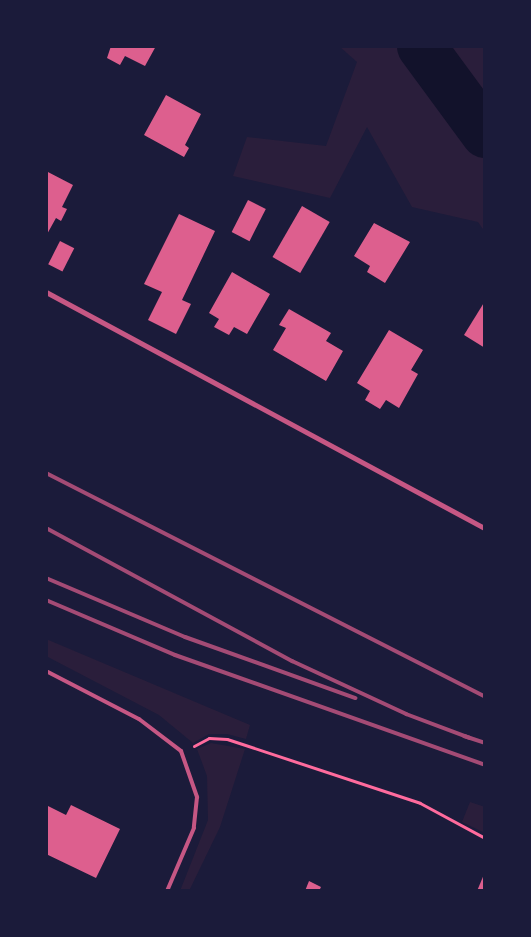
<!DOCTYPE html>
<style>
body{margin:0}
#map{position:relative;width:531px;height:937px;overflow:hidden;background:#1b1b3a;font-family:"Asap Condensed",sans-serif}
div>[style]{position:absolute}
.green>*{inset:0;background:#2a1e3b}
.river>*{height:49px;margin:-24.5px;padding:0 24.5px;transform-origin:24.5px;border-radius:24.5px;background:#12122b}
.building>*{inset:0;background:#dd5f8e;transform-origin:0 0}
.path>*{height:3px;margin:-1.5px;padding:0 1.5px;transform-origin:1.5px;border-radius:1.5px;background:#ff6b9d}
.service>*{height:4px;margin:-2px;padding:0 2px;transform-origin:2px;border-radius:2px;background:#c65784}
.minor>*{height:5px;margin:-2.5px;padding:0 2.5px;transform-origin:2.5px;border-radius:2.5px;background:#c65784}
.rail>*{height:4px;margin:-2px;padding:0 2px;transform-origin:2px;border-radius:2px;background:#a44b75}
span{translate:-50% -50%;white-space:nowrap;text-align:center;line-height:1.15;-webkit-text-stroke:4.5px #1b1b3a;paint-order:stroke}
.frame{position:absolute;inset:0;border:48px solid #1b1b3a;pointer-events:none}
</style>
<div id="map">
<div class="green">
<i style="clip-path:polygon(339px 46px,485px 46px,485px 232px,478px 222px,412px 207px,367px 127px,330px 198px,233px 176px,247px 137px,326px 146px,357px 62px)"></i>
<i style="clip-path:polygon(46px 639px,250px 725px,246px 739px,227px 734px,209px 734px,193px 743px,159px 715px,46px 656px)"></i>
<i style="clip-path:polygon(211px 743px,245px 749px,220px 827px,189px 891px,180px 891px,208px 820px,207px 776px,197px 749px)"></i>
<i style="clip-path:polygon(470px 802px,485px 807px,485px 833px,462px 822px)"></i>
</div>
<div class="river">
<i style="left:421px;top:46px;width:108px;rotate:53.7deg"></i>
</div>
<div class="building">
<i style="clip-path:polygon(111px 46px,156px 46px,145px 66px,125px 56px,120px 65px,107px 58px)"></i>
<i style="clip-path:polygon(166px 95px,201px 114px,185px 145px,189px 148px,184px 157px,144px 135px)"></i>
<i style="clip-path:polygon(46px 171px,73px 185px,62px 207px,67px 209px,61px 221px,56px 218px,46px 236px)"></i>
<i style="left:248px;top:200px;width:20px;height:36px;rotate:27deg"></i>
<i style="left:302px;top:206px;width:32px;height:59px;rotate:30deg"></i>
<i style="clip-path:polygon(179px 214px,215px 231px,182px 300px,191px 304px,176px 334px,148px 320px,162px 292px,144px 284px)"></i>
<i style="clip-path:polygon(374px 223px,410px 242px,385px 283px,367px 272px,370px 266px,354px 256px)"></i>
<i style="left:60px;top:241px;width:16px;height:26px;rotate:27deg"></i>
<i style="clip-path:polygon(232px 272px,270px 294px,247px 334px,234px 327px,229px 335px,214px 327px,219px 319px,209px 313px)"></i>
<i style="clip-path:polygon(485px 301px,485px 348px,464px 335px)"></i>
<i style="clip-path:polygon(289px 309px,331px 333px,326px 341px,343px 351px,326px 381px,273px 350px,286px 328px,279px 325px)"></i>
<i style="clip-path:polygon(389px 330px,423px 350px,411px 370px,418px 374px,399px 408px,386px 400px,380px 409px,365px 400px,370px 391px,357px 383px)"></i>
<i style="clip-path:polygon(46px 805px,66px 815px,71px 805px,120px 829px,96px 878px,46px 854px)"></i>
<i style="clip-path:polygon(485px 872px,485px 891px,477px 891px)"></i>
<i style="clip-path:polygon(309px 881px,321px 887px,319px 891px,305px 891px)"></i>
</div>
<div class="path">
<i style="left:194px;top:746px;width:17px;rotate:-28deg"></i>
<i style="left:209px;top:738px;width:18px;rotate:3deg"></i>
<i style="left:227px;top:739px;width:203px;rotate:18.3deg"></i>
<i style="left:420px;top:803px;width:74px;rotate:28.3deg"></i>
</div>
<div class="service">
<i style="left:46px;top:671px;width:105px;rotate:27.3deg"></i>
<i style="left:139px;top:719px;width:53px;rotate:37.3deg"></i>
<i style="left:181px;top:751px;width:49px;rotate:70.8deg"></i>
<i style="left:197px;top:797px;width:31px;rotate:96deg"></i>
<i style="left:194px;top:828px;width:69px;rotate:113.2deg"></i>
</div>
<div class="minor">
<i style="left:46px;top:292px;width:498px;rotate:28.3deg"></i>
</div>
<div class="rail">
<i style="left:46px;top:473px;width:493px;rotate:27deg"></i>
<i style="left:46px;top:528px;width:280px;rotate:28.4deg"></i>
<i style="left:292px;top:661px;width:126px;rotate:24.9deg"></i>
<i style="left:406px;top:714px;width:68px;rotate:20.6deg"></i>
<i style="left:46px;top:578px;width:151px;rotate:23deg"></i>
<i style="left:185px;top:637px;width:181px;rotate:19.7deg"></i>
<i style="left:46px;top:600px;width:140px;rotate:23.1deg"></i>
<i style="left:175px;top:655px;width:329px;rotate:19.5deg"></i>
<i style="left:464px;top:736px;width:22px;rotate:18deg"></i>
</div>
<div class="frame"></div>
</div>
